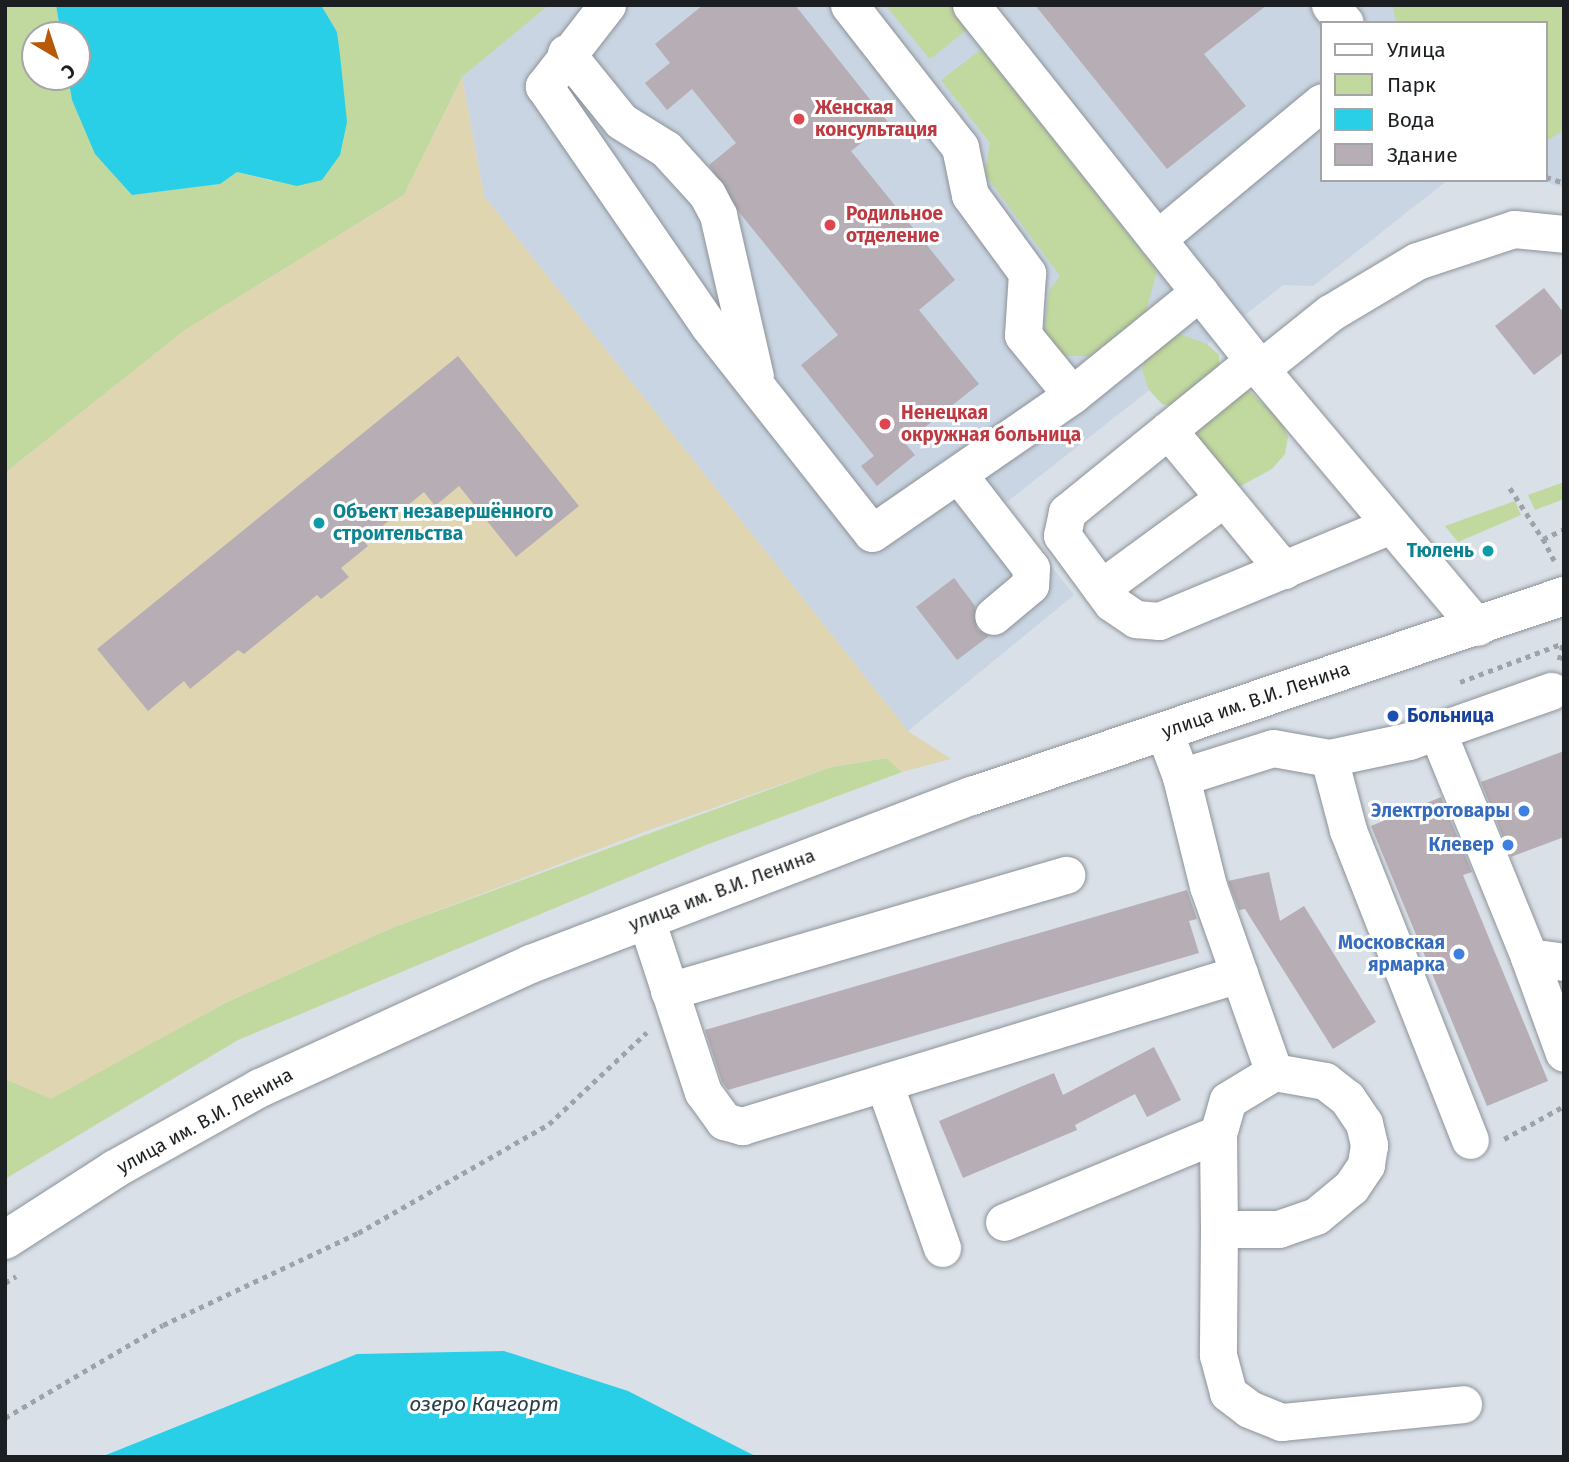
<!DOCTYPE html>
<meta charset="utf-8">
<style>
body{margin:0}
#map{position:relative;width:1569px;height:1462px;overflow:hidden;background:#d9e0e7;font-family:"Fira Sans",sans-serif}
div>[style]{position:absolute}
.built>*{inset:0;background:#c9d5e2}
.green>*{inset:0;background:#c1d89e}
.sand>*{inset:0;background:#dfd6b1}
.water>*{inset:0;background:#28cfe7}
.building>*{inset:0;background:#b6aeb4}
.path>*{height:4.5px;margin-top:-2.25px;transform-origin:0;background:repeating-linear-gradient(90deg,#9da3a8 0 5px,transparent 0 10px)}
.roads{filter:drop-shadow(0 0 2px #8c9299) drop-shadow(0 0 2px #8c9299)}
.minor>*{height:37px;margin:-18.5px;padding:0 18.5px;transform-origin:18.5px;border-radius:18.5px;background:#fff}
.major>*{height:38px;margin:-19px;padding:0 19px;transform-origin:19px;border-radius:19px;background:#fff}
.dots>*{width:19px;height:19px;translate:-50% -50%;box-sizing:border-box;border:4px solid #fff;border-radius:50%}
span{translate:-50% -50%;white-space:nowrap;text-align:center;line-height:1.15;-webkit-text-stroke:6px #fff;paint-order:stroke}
.health-label{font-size:19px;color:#be3a42;font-weight:700}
.left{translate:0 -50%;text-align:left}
.culture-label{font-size:19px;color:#0d838f;font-weight:700}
.right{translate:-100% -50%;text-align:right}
.street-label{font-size:19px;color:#1c1f21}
.transit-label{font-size:19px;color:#164399;font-weight:700}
.shop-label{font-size:19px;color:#366cbe;font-weight:700}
.water-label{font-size:21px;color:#274045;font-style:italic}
.frame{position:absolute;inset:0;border:7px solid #1c1f21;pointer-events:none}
.legend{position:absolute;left:1320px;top:21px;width:228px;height:161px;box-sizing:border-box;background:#fff;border:2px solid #a4a5a6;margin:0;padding:9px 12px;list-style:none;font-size:21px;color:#1c1f21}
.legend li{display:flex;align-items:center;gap:14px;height:35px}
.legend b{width:35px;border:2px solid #a4a5a6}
.north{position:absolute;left:21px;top:21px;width:70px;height:70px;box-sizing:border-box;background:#fff;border:2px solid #a4a5a6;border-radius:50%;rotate:141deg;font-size:19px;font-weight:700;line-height:28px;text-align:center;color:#1c1f21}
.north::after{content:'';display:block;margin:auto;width:24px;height:32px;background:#b75906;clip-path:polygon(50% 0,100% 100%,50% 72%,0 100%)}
</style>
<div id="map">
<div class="built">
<i style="clip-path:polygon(549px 5px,1564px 5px,1564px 188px,1540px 180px,1546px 180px,1546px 23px,1322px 23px,1322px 180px,1448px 180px,1313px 286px,1283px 285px,1003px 505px,1074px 595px,908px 731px,484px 196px,462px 77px)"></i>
</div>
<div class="green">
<i style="clip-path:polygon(5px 5px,56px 5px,61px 35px,35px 35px,35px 77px,68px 77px,72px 100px,132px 195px,220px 184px,237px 172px,272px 181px,342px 85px,337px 32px,321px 5px,549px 5px,462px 77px,404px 195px,185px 330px,5px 473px)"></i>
<i style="clip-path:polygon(885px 5px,950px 5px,969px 28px,930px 59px)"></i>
<i style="clip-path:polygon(1559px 5px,1564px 10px,1564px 129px,1546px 142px,1546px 23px,1396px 23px,1393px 6px)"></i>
<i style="clip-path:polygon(982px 49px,1157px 271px,1145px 315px,1090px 356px,1066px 356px,1043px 339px,1049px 291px,1060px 276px,985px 174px,990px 143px,941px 80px)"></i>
<i style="clip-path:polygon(1179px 334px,1207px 344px,1219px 355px,1219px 368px,1177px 407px,1162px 404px,1149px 390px,1142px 369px,1146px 353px)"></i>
<i style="clip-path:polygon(1249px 391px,1280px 419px,1288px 437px,1285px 454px,1272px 469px,1239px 487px,1196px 446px,1193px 431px,1239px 392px)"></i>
<i style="clip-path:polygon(1564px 482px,1564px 499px,1535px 510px,1528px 495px)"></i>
<i style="clip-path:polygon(1515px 501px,1521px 515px,1458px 542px,1445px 526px)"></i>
<i style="clip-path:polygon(887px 758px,902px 772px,706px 845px,238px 1040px,5px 1179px,5px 1079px,51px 1098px,225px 1003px,394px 927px,831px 767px)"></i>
</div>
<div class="sand">
<i style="clip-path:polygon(462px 77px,484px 196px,908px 731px,951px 759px,902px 772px,886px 758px,831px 767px,644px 832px,394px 927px,225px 1003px,51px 1099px,5px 1079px,5px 473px,185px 330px,404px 195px)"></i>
</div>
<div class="water">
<i style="clip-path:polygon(56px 5px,321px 5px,337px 32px,340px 55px,347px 122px,340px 155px,322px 180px,297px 186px,237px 172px,220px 184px,132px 195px,95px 154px,72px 100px,68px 77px,77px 77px,77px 35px,61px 35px)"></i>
<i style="clip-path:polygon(504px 1351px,628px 1391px,757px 1457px,101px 1457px,357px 1354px)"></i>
</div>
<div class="building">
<i style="clip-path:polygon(703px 5px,795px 5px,888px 122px,851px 151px,955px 280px,919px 310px,979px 384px,905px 443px,915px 455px,877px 486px,861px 466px,874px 456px,801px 365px,838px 335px,739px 212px,709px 165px,736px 143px,692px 89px,667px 110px,645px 83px,670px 63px,655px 44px)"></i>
<i style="clip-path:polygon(1035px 5px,1267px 5px,1204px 54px,1246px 106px,1167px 169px)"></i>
<i style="clip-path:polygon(1544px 288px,1564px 313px,1564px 352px,1534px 375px,1495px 326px)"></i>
<i style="clip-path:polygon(458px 356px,579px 506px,516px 557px,459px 486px,435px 506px,424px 492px,364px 541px,368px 546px,341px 568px,349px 577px,321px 599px,317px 595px,244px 654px,238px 650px,190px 689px,184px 681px,148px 711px,97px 649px)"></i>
<i style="clip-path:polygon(954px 578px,975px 606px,977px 629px,989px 636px,957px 660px,916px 607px)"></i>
<i style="clip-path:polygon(1564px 751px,1564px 837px,1511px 857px,1481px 782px)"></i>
<i style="clip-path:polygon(1441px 797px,1472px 872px,1463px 875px,1548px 1081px,1487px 1106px,1371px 826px)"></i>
<i style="clip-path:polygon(1269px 872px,1280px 921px,1304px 906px,1376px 1022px,1333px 1049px,1245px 909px,1239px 910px,1228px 881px)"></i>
<i style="clip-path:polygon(1187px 890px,1197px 919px,1189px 921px,1199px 953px,728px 1090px,722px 1082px,705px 1030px)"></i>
<i style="clip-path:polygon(1154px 1047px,1181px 1100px,1147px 1117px,1135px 1094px,1075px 1125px,1077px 1130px,963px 1178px,939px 1121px,1054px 1073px,1063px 1095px)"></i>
</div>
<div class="path">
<i style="left:1546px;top:177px;width:19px;rotate:18deg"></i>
<i style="left:1510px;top:488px;width:61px;rotate:57.1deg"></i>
<i style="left:1554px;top:561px;width:25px;rotate:-117deg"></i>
<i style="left:1543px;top:539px;width:23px;rotate:-25deg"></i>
<i style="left:1559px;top:660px;width:17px;rotate:-77deg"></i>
<i style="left:1460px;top:682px;width:111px;rotate:-20.6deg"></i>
<i style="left:1504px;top:1139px;width:68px;rotate:-28.8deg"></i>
<i style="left:5px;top:1283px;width:13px;rotate:-32deg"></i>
<i style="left:5px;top:1418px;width:183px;rotate:-30.5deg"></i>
<i style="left:163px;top:1325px;width:216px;rotate:-25.3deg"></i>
<i style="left:358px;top:1233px;width:220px;rotate:-29.7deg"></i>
<i style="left:549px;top:1124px;width:134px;rotate:-43.2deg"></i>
</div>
<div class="roads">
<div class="minor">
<i style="left:607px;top:5px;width:103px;rotate:127.9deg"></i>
<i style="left:544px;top:86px;width:291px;rotate:55.5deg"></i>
<i style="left:709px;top:326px;width:263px;rotate:51.8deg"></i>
<i style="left:872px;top:533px;width:243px;rotate:-34.6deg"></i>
<i style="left:1072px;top:395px;width:164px;rotate:-39deg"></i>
<i style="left:849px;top:5px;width:180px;rotate:52deg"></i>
<i style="left:960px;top:147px;width:49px;rotate:78.2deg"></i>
<i style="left:970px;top:195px;width:97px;rotate:53.8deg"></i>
<i style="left:1027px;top:273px;width:62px;rotate:93.7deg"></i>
<i style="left:1023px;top:335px;width:77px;rotate:50.8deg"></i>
<i style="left:971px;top:5px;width:474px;rotate:51.5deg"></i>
<i style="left:1266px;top:376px;width:328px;rotate:49.9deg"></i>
<i style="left:1330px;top:5px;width:23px;rotate:50deg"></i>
<i style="left:566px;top:53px;width:87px;rotate:51deg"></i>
<i style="left:621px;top:121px;width:53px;rotate:31.9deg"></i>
<i style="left:666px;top:149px;width:61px;rotate:47.7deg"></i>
<i style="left:707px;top:194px;width:24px;rotate:62deg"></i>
<i style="left:718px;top:215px;width:165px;rotate:77.1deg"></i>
<i style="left:1157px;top:239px;width:214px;rotate:-39.7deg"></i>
<i style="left:1253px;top:361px;width:240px;rotate:140.9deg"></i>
<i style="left:1067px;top:512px;width:24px;rotate:102deg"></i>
<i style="left:1062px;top:535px;width:84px;rotate:53.7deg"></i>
<i style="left:1112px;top:603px;width:29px;rotate:34deg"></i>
<i style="left:1136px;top:619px;width:23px;rotate:5deg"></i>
<i style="left:1159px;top:621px;width:251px;rotate:-22.5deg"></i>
<i style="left:1260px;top:369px;width:90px;rotate:-38.7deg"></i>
<i style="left:1330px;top:313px;width:101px;rotate:-30.9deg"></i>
<i style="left:1417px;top:261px;width:102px;rotate:-18.3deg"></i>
<i style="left:1514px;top:229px;width:50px;rotate:5.7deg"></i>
<i style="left:1168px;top:430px;width:182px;rotate:50.4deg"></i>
<i style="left:958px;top:474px;width:119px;rotate:52.2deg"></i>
<i style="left:1031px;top:568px;width:17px;rotate:93deg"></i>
<i style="left:1030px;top:585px;width:48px;rotate:140deg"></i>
<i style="left:1101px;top:588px;width:152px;rotate:-36.2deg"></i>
<i style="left:1164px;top:731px;width:49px;rotate:69.7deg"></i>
<i style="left:1181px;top:777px;width:96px;rotate:-17.5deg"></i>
<i style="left:1273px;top:748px;width:57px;rotate:10.1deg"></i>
<i style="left:1437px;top:731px;width:244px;rotate:67.8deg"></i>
<i style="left:1529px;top:957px;width:35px;rotate:8deg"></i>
<i style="left:1181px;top:777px;width:112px;rotate:76.1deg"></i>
<i style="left:1208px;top:886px;width:197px;rotate:70.5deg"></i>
<i style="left:646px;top:919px;width:182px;rotate:71.8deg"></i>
<i style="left:703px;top:1092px;width:36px;rotate:54deg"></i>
<i style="left:724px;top:1121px;width:19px;rotate:16deg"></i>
<i style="left:742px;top:1126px;width:520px;rotate:-17.01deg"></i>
<i style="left:1529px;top:957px;width:102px;rotate:70deg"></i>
<i style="left:669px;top:991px;width:414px;rotate:-16.3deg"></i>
<i style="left:1274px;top:1072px;width:52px;rotate:10deg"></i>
<i style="left:1325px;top:1081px;width:28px;rotate:38deg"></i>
<i style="left:1347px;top:1098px;width:30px;rotate:56deg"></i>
<i style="left:1364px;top:1123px;width:23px;rotate:77deg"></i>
<i style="left:1369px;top:1145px;width:20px;rotate:99deg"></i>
<i style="left:1366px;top:1165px;width:27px;rotate:124deg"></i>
<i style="left:1351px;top:1187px;width:45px;rotate:140.4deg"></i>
<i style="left:1316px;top:1216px;width:39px;rotate:161deg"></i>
<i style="left:1279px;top:1229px;width:60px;rotate:180deg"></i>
<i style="left:1219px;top:1229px;width:95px;rotate:-90.6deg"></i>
<i style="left:1218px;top:1134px;width:35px;rotate:-74deg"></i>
<i style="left:1228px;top:1100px;width:54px;rotate:-31.3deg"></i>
<i style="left:884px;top:1083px;width:175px;rotate:70.6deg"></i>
<i style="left:1470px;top:1140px;width:333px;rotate:-111.5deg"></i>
<i style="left:1348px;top:830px;width:74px;rotate:-104.8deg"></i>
<i style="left:1329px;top:758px;width:82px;rotate:-12deg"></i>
<i style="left:1409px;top:741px;width:151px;rotate:-19.4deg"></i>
<i style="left:1004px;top:1222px;width:231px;rotate:-22.4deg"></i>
<i style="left:1219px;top:1229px;width:126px;rotate:90.5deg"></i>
<i style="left:1218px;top:1355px;width:39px;rotate:75deg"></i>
<i style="left:1228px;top:1393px;width:26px;rotate:37deg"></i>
<i style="left:1249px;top:1409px;width:35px;rotate:22deg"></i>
<i style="left:1281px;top:1422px;width:183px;rotate:-5.6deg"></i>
</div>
<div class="major">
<i style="left:5px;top:1240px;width:131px;rotate:-32.8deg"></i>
<i style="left:115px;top:1169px;width:166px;rotate:-29.2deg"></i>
<i style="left:260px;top:1088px;width:298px;rotate:-24.6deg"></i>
<i style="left:531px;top:964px;width:472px;rotate:-20.9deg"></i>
<i style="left:972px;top:796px;width:625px;rotate:-18.67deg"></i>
</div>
</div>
<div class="dots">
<i style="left:799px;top:119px;background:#e0444e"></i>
<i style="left:830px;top:225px;background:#e0444e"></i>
<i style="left:885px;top:424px;background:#e0444e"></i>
<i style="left:319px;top:523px;background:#0f9aa8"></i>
<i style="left:1488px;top:551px;background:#0f9aa8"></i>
<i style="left:1393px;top:716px;background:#1a4fb4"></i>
<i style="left:1524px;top:811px;background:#3f7fe0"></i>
<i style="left:1508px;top:845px;background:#3f7fe0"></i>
<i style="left:1459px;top:954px;background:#3f7fe0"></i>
</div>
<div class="health-label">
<span class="left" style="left:815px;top:119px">Женская<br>консультация</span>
<span class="left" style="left:846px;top:225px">Родильное<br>отделение</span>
<span class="left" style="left:901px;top:424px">Ненецкая<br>окружная больница</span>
</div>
<div class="culture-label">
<span class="left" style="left:333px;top:523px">Объект незавершённого<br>строительства</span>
<span class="right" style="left:1474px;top:551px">Тюлень</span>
</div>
<div class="street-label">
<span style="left:1256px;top:700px;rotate:-19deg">улица им. В.И. Ленина</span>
<span style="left:722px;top:890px;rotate:-21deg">улица им. В.И. Ленина</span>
<span style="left:205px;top:1121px;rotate:-29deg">улица им. В.И. Ленина</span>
</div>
<div class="transit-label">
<span class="left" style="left:1407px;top:716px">Больница</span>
</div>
<div class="shop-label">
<span class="right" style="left:1510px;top:811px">Электротовары</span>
<span class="right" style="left:1494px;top:845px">Клевер</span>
<span class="right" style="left:1445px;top:954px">Московская<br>ярмарка</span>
</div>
<div class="water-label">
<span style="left:484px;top:1404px">озеро Качгорт</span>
</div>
<div class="frame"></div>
<ul class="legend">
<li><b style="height:9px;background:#fff"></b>Улица</li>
<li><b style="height:19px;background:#c1d89e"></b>Парк</li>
<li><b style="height:19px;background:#28cfe7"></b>Вода</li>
<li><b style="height:19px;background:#b6aeb4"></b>Здание</li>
</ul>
<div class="north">С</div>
</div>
